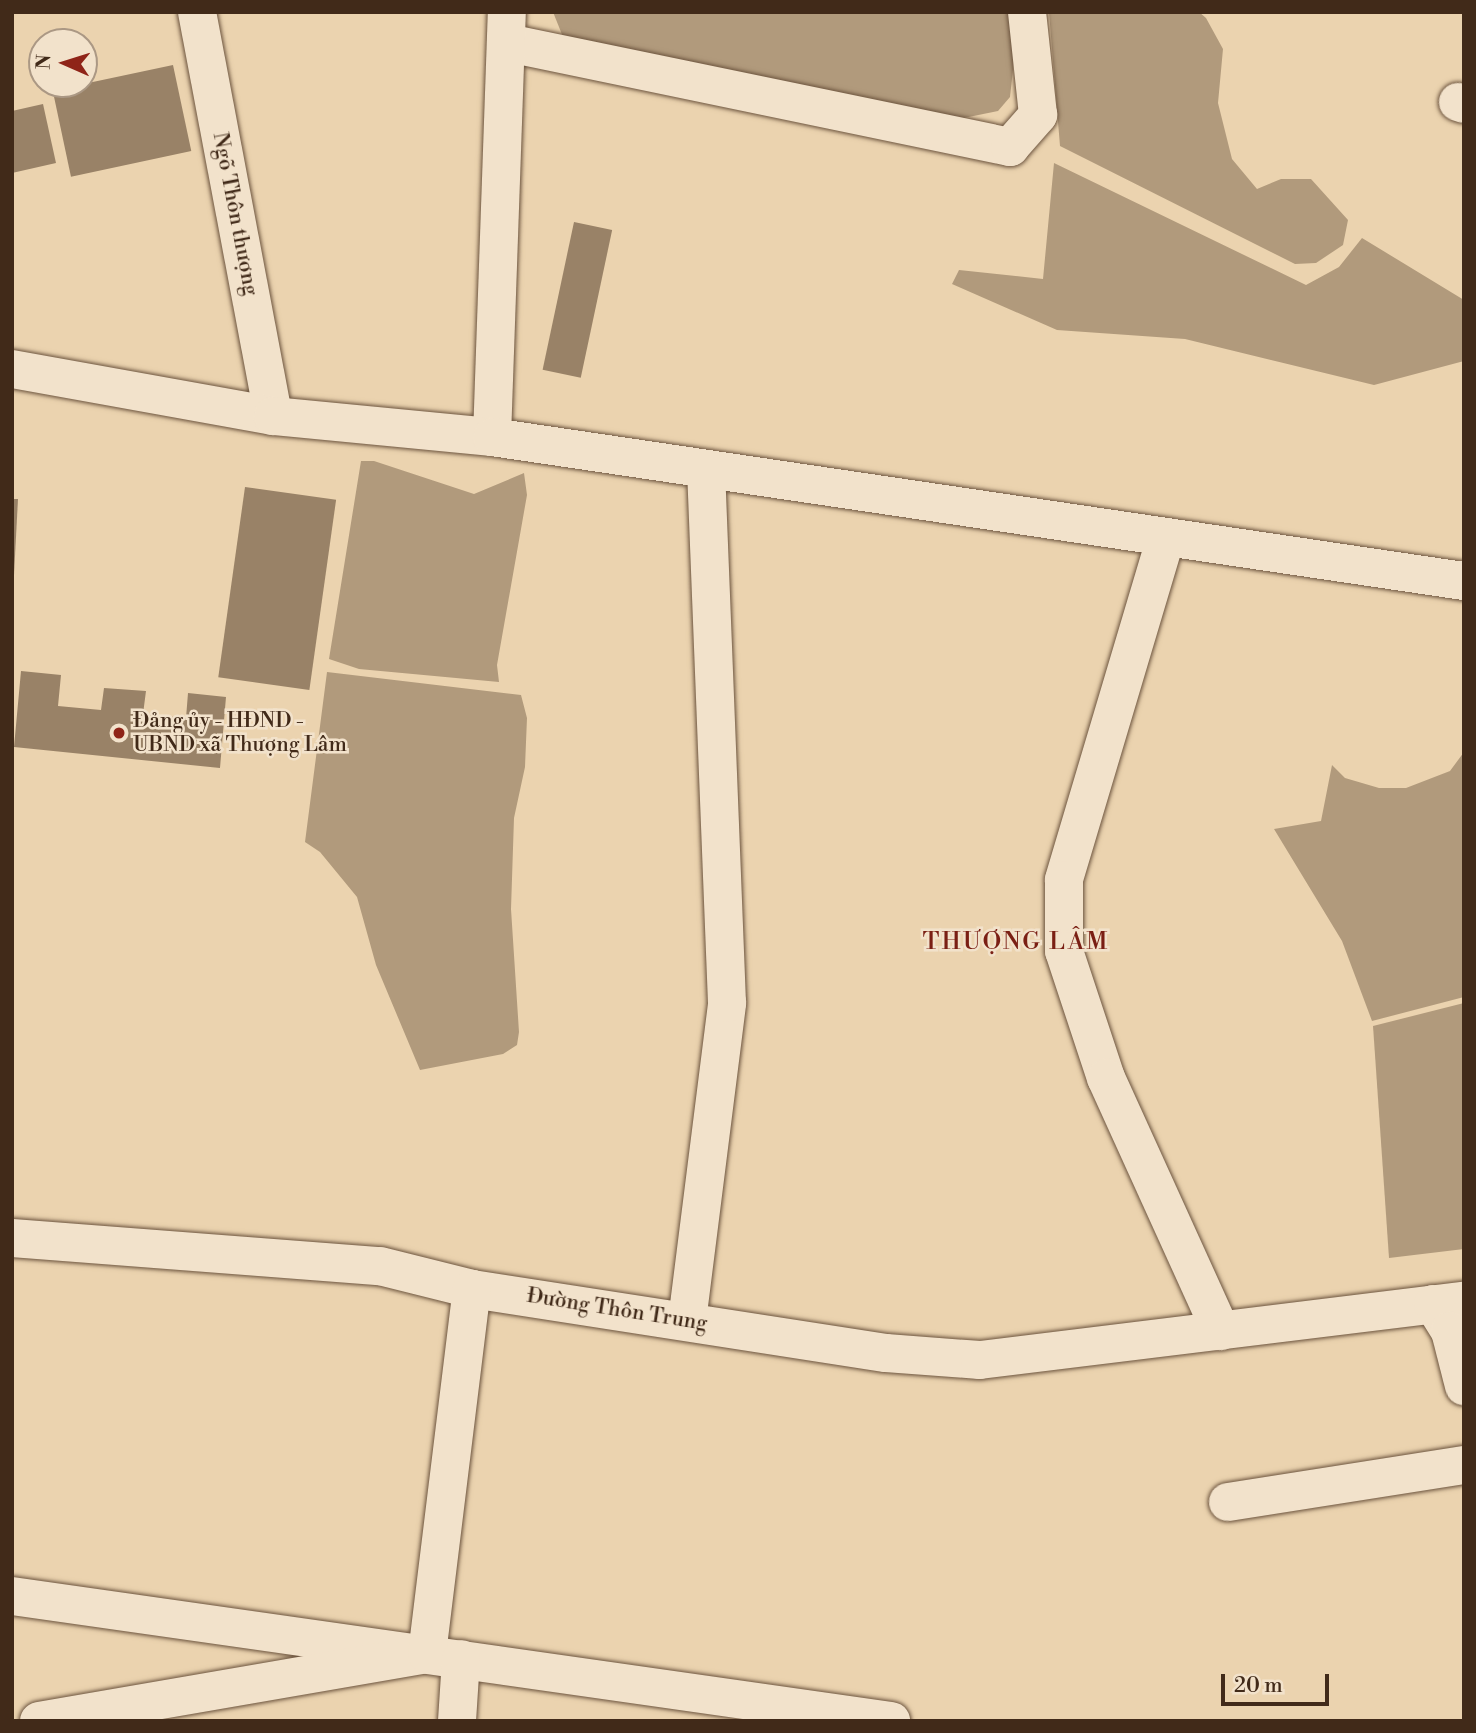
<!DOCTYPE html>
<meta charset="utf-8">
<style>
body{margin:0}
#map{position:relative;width:1476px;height:1733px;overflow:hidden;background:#ebd3af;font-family:"Libre Bodoni",serif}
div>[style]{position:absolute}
.water>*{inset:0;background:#b19a7c}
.building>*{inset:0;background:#998267;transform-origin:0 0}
.roads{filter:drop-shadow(0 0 2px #6c543e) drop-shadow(0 0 2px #6c543e)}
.street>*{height:38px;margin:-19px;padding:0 19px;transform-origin:19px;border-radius:19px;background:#f2e2cb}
.secondary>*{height:38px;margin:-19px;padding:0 19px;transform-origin:19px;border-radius:19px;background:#f2e2cb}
.dots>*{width:19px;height:19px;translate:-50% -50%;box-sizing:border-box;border:4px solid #f2e2cb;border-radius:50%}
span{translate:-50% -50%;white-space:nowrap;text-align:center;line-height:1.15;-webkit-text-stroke:5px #f2e2cb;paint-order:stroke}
.street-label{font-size:21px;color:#412a19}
.poi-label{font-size:21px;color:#412a19}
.left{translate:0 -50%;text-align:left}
.quarter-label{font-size:24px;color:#7a1f14;letter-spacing:2px}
.frame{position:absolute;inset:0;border:14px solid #412a19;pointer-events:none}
.north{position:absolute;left:28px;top:28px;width:70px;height:70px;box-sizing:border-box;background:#f2e2cb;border:2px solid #ab9884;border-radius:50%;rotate:273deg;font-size:19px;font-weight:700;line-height:28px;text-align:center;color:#412a19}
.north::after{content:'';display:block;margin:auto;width:24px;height:32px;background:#8f2418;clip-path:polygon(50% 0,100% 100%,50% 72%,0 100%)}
.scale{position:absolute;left:1221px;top:1674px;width:108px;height:32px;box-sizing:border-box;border:4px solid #412a19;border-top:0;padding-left:9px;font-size:21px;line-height:24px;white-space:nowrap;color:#412a19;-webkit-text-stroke:5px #f2e2cb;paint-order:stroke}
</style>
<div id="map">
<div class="water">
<i style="clip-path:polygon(553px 12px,1012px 12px,1015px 51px,1010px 97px,998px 111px,944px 122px,565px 42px)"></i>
<i style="clip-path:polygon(1049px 12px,1199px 12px,1206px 18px,1223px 49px,1218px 103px,1232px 159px,1257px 189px,1281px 179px,1311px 179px,1348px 220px,1343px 245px,1316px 263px,1295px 264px,1060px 146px)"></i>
<i style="clip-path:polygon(1054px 163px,1306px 285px,1339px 267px,1362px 238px,1464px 300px,1464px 361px,1374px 385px,1185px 339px,1057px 330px,952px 284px,959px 270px,1043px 279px)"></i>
<i style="clip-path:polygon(361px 461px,374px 461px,474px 494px,524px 473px,527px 495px,497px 665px,499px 682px,359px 669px,329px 659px)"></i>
<i style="clip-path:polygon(327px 672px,521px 695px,527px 718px,525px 767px,514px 818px,511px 909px,519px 1032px,517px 1045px,503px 1054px,420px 1070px,376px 965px,357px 897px,320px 852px,305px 842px)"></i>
<i style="clip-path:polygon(1464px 752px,1464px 997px,1372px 1021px,1342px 941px,1274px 829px,1321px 821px,1332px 765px,1345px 778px,1379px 788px,1406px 788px,1450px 771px)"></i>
<i style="clip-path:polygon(1464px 1003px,1464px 1249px,1389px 1258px,1373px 1026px)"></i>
</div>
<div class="building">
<i style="left:173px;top:65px;width:88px;height:123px;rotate:78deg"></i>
<i style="clip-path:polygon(43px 104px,56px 163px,12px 173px,12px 111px)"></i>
<i style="left:574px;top:222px;width:39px;height:151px;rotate:12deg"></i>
<i style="left:245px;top:487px;width:92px;height:192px;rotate:8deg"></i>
<i style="clip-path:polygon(12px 499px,18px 499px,14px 575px,12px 575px)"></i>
<i style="clip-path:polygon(21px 671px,61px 675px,58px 706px,101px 710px,104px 688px,146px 691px,143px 714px,186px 718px,188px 693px,226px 697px,220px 768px,14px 747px)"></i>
</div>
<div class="roads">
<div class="street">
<i style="left:197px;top:12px;width:411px;rotate:79.3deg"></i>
<i style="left:508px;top:43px;width:513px;rotate:11.7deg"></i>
<i style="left:1010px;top:147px;width:43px;rotate:-48.8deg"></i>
<i style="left:1038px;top:115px;width:104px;rotate:-96.1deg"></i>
<i style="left:1458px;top:102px;width:6px;rotate:18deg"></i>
<i style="left:492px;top:437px;width:425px;rotate:-88deg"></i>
<i style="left:1166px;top:537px;width:358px;rotate:106.6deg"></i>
<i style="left:1064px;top:880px;width:71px;rotate:90deg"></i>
<i style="left:1064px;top:951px;width:134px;rotate:71.7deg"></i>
<i style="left:1106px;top:1078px;width:278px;rotate:65.6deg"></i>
<i style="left:12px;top:1238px;width:369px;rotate:4.4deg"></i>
<i style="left:380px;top:1266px;width:95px;rotate:14deg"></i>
<i style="left:472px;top:1289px;width:419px;rotate:8.8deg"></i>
<i style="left:886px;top:1353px;width:94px;rotate:4.3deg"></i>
<i style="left:980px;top:1360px;width:488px;rotate:-7deg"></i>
<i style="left:1433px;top:1304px;width:32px;rotate:58deg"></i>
<i style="left:1450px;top:1331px;width:57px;rotate:75.7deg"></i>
<i style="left:687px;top:1321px;width:321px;rotate:-82.8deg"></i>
<i style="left:727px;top:1003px;width:534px;rotate:-92.25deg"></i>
<i style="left:1228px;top:1502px;width:239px;rotate:-8.9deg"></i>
<i style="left:12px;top:1596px;width:888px;rotate:8.09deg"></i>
<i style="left:39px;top:1721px;width:394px;rotate:-9.8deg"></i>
<i style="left:427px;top:1654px;width:368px;rotate:-83deg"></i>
<i style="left:457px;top:1721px;width:62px;rotate:-86.3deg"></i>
</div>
<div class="secondary">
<i style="left:12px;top:369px;width:265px;rotate:10.2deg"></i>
<i style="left:273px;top:416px;width:220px;rotate:5.5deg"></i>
<i style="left:492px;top:437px;width:983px;rotate:8.43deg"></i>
</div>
</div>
<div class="dots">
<i style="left:119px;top:733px;background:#8f2418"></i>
</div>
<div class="street-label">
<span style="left:235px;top:214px;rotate:79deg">Ngõ Thôn thượng</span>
<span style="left:617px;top:1310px;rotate:9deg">Đường Thôn Trung</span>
</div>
<div class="poi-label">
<span class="left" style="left:133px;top:733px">Đảng ủy - HĐND -<br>UBND xã Thượng Lâm</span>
</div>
<div class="quarter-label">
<span style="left:1016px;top:943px">THƯỢNG LÂM</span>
</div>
<div class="frame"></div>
<div class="north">N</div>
<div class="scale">20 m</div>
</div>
